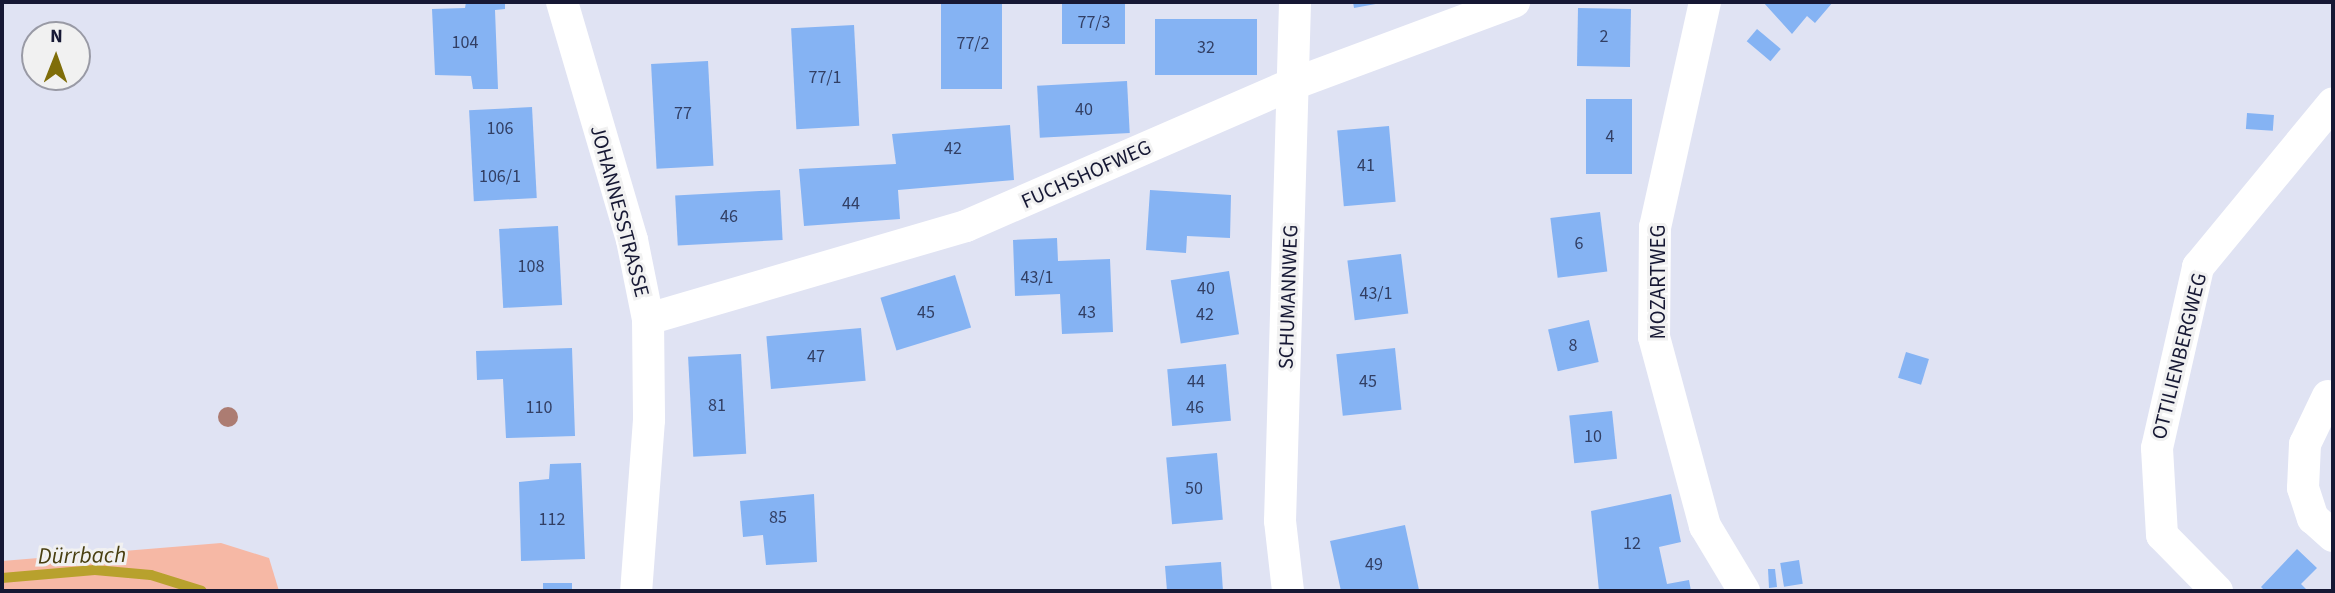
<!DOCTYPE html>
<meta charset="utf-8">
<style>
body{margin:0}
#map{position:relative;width:2335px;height:593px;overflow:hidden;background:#e0e3f3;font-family:"Source Sans 3",sans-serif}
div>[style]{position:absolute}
.green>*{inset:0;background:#f6b8a5}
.stream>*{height:10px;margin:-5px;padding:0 5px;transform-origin:5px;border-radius:5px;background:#b8a12d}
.building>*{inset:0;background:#85b3f3;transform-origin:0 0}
.minor>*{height:32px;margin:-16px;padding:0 16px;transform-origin:16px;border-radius:16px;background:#fff}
.trees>*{width:20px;height:20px;margin:-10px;border-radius:50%;background:#ac7c72}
span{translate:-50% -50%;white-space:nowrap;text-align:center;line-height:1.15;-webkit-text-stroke:6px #f1f1f1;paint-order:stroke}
.number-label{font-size:18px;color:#323f64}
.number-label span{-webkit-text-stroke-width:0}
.street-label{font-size:21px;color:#161834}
.water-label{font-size:23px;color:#493f11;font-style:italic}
.frame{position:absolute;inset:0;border:4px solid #161834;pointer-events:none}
.north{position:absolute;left:21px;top:21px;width:70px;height:70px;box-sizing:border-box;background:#f1f1f1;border:2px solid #999aa5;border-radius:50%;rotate:1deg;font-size:19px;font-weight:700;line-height:28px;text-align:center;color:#161834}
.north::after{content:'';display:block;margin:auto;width:24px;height:32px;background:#7f6d09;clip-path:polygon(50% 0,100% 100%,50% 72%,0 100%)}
</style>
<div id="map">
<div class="green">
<i style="clip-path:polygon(221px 543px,269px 558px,279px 591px,2px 591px,2px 561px)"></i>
</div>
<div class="stream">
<i style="left:2px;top:578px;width:93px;rotate:-4.9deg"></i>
<i style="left:95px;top:570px;width:56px;rotate:5.1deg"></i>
<i style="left:151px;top:575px;width:53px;rotate:17.4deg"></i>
</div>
<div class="building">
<i style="clip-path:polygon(466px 2px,505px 2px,505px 9px,495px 10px,498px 89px,473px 89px,471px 76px,435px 75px,432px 9px,465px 8px)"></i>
<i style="left:941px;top:2px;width:61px;height:87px"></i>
<i style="left:1062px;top:2px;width:63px;height:42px"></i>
<i style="clip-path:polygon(1353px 2px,1380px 2px,1381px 3px,1354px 8px)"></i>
<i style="clip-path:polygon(1763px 2px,1833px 2px,1815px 23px,1807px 16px,1792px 34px)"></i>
<i style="left:1578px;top:8px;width:53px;height:58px;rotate:1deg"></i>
<i style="left:1257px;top:19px;width:56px;height:102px;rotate:90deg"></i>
<i style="left:854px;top:25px;width:101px;height:63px;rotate:87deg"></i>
<i style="left:1757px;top:29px;width:31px;height:16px;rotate:40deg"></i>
<i style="left:708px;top:61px;width:105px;height:57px;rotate:87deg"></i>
<i style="left:1127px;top:81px;width:52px;height:90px;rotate:87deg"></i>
<i style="left:1586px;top:99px;width:46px;height:75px"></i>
<i style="left:532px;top:107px;width:91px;height:63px;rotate:87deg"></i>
<i style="left:2247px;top:113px;width:27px;height:16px;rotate:4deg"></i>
<i style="clip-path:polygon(1010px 125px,1014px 180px,898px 190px,900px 219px,804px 226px,799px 169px,896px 164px,892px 134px)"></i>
<i style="left:1389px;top:126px;width:76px;height:52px;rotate:85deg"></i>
<i style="left:780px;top:190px;width:50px;height:105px;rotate:87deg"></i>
<i style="clip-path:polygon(1150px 190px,1231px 195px,1230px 238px,1187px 236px,1186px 253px,1146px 250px)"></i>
<i style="left:1600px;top:212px;width:60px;height:50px;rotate:83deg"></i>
<i style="left:558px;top:226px;width:79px;height:59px;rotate:87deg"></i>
<i style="clip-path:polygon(1057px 238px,1058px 261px,1110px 259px,1113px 332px,1062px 334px,1060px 294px,1015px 296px,1013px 240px)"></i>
<i style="left:1401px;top:254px;width:60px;height:54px;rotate:83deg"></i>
<i style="left:1229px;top:271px;width:64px;height:59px;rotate:81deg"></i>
<i style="left:955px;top:275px;width:55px;height:78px;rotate:73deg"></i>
<i style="left:1589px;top:320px;width:43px;height:42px;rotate:77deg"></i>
<i style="left:861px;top:328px;width:53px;height:95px;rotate:85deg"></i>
<i style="clip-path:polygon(572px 348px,575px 436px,506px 438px,503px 379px,477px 380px,476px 351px)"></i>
<i style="left:1395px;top:348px;width:62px;height:59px;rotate:84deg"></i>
<i style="left:1906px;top:352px;width:24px;height:27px;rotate:17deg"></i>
<i style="left:741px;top:354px;width:100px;height:53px;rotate:87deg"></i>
<i style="left:1226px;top:364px;width:57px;height:59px;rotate:85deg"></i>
<i style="left:1612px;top:411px;width:48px;height:43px;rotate:84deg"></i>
<i style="left:1217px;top:453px;width:67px;height:51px;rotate:85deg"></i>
<i style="clip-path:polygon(581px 463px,585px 559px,521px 561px,519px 482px,549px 479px,550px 464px)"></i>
<i style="clip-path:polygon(814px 494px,817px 562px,766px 565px,763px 535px,743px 537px,740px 501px)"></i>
<i style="clip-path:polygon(1671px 494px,1681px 542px,1659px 547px,1667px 584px,1689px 580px,1691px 591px,1599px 591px,1591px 511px)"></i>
<i style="clip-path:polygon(1405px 525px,1419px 590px,1341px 591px,1330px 541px)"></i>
<i style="clip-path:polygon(2297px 549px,2317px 568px,2301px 584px,2308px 591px,2265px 591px,2261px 587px)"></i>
<i style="left:1799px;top:560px;width:24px;height:19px;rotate:81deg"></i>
<i style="clip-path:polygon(1221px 562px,1223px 591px,1167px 591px,1165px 566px)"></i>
<i style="clip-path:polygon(1768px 569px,1775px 569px,1777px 587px,1769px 588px)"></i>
<i style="left:572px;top:583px;width:8px;height:29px;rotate:90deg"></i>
</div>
<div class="minor">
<i style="left:562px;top:2px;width:248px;rotate:73.6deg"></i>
<i style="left:632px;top:240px;width:81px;rotate:78.6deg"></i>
<i style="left:648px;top:319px;width:101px;rotate:89.4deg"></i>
<i style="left:649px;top:420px;width:171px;rotate:94.3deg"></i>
<i style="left:1705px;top:2px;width:230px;rotate:102.5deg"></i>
<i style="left:1655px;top:227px;width:110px;rotate:90.5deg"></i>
<i style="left:1654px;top:337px;width:196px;rotate:74.9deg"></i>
<i style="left:1705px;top:526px;width:76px;rotate:59deg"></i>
<i style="left:648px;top:319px;width:331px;rotate:-16.3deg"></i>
<i style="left:966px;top:226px;width:357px;rotate:-23.5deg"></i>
<i style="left:1293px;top:84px;width:236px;rotate:-20.4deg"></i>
<i style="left:2328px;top:396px;width:53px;rotate:115.6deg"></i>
<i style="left:2305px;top:444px;width:44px;rotate:92.6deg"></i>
<i style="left:2303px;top:488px;width:32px;rotate:72deg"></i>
<i style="left:2313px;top:518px;width:27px;rotate:42deg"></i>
<i style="left:1288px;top:591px;width:70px;rotate:-96.5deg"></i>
<i style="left:1280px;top:521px;width:519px;rotate:-88.34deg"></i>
<i style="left:2217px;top:591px;width:78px;rotate:-134.5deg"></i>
<i style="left:2162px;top:535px;width:87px;rotate:-93.3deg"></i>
<i style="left:2157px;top:448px;width:186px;rotate:-77.2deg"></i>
<i style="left:2198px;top:267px;width:212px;rotate:-50.5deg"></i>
</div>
<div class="trees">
<i style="left:228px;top:417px"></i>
</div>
<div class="number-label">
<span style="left:1094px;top:23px">77/3</span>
<span style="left:1604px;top:37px">2</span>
<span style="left:465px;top:43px">104</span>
<span style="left:973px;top:44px">77/2</span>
<span style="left:1206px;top:48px">32</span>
<span style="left:825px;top:78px">77/1</span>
<span style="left:1084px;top:110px">40</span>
<span style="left:683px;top:114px">77</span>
<span style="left:500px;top:129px">106</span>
<span style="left:1610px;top:137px">4</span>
<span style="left:953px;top:149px">42</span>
<span style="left:1366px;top:166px">41</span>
<span style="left:500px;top:177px">106/1</span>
<span style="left:851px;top:204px">44</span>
<span style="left:729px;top:217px">46</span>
<span style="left:1579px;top:244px">6</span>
<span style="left:531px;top:267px">108</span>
<span style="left:1037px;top:278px">43/1</span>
<span style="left:1206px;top:289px">40</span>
<span style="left:1376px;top:294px">43/1</span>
<span style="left:926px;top:313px">45</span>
<span style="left:1087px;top:313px">43</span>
<span style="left:1205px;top:315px">42</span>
<span style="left:1573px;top:346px">8</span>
<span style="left:816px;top:357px">47</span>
<span style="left:1196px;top:382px">44</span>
<span style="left:1368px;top:382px">45</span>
<span style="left:717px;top:406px">81</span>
<span style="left:539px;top:408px">110</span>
<span style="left:1195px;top:408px">46</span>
<span style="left:1593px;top:437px">10</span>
<span style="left:1194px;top:489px">50</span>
<span style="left:778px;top:518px">85</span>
<span style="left:552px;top:520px">112</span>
<span style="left:1632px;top:544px">12</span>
<span style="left:1374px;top:565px">49</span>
</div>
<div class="street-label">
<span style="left:1086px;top:174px;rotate:-24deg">FUCHSHOFWEG</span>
<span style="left:620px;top:211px;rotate:75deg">JOHANNESSTRASSE</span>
<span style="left:1658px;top:282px;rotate:-90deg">MOZARTWEG</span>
<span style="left:1288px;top:297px;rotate:-88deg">SCHUMANNWEG</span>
<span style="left:2179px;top:356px;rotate:-76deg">OTTILIENBERGWEG</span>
</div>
<div class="water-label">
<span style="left:82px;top:556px;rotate:-1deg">Dürrbach</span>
</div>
<div class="frame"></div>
<div class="north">N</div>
</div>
